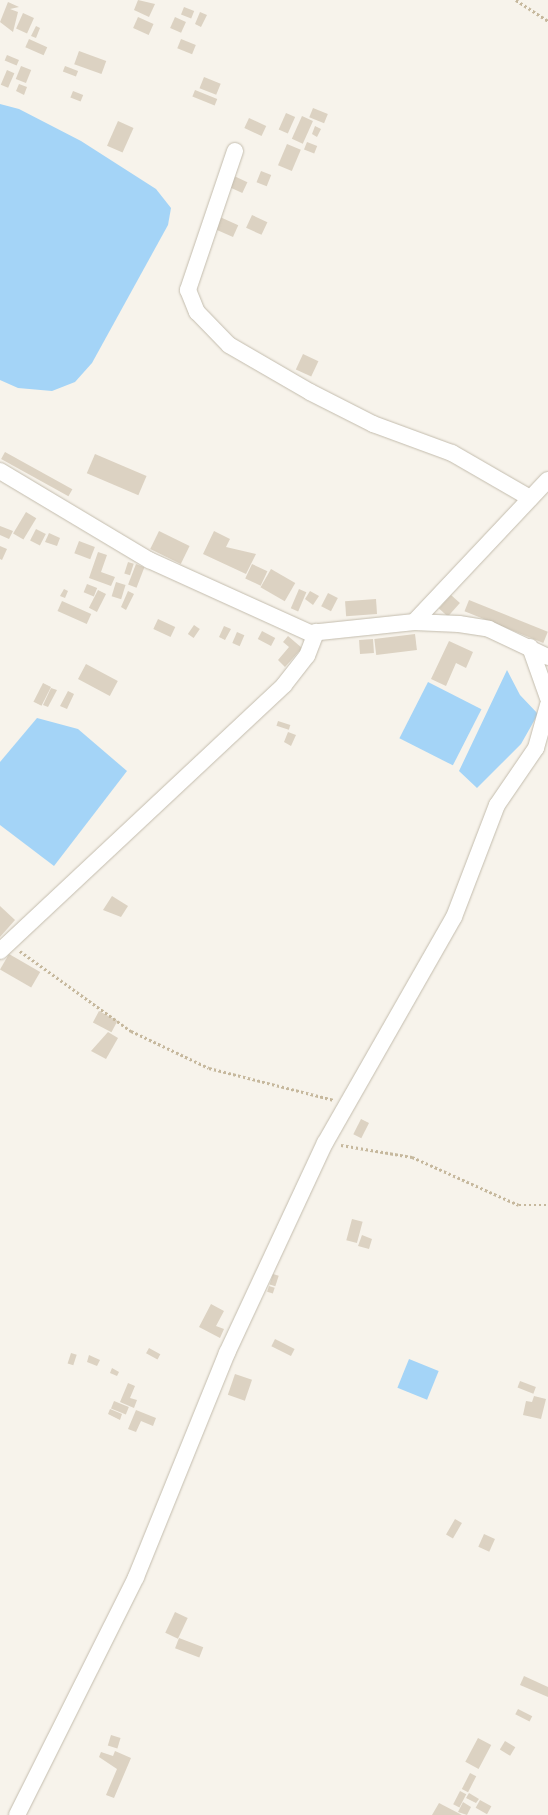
<!DOCTYPE html>
<style>
body{margin:0}
#map{position:relative;width:548px;height:1815px;overflow:hidden;background:#f7f3eb;font-family:Poppins,sans-serif}
div>[style]{position:absolute}
.water>*{inset:0;background:#a4d4f7;transform-origin:0 0}
.building>*{inset:0;background:#dcd2c2;transform-origin:0 0}
.path>*{height:2.5px;margin-top:-1.25px;transform-origin:0;background:repeating-linear-gradient(90deg,#c6b89d 0 2.5px,transparent 0 5px)}
.roads{filter:drop-shadow(0 0 1px #c3bcad) drop-shadow(0 0 1px #c3bcad)}
.minor>*{height:16px;margin:-8px;padding:0 8px;transform-origin:8px;border-radius:8px;background:#fff}
span{translate:-50% -50%;white-space:nowrap;text-align:center;line-height:1.15;-webkit-text-stroke:4.5px #fff;paint-order:stroke}
</style>
<div id="map">
<div class="water">
<i style="clip-path:polygon(0 104px,19px 109px,81px 141px,156px 189px,171px 208px,168px 225px,92px 363px,75px 382px,52px 391px,18px 388px,0 380px)"></i>
<i style="clip-path:polygon(507px 670px,520px 695px,538px 714px,521px 744px,477px 788px,459px 771px)"></i>
<i style="left:428px;top:682px;width:60px;height:63px;rotate:27deg"></i>
<i style="clip-path:polygon(37px 718px,78px 729px,127px 771px,54px 866px,0 825px,0 762px)"></i>
<i style="left:409px;top:1359px;width:32px;height:31px;rotate:22deg"></i>
</div>
<div class="building">
<i style="clip-path:polygon(138px 0,155px 4px,149px 17px,134px 10px)"></i>
<i style="clip-path:polygon(8px 2px,19px 7px,10px 9px,18px 12px,13px 32px,0 22px)"></i>
<i style="left:184px;top:7px;width:11px;height:8px;rotate:22deg"></i>
<i style="clip-path:polygon(200px 12px,207px 15px,201px 27px,195px 24px)"></i>
<i style="left:23px;top:13px;width:12px;height:17px;rotate:24deg"></i>
<i style="left:138px;top:17px;width:17px;height:12px;rotate:24deg"></i>
<i style="left:175px;top:17px;width:12px;height:12px;rotate:24deg"></i>
<i style="clip-path:polygon(36px 26px,40px 28px,36px 38px,31px 36px)"></i>
<i style="left:29px;top:39px;width:20px;height:9px;rotate:24deg"></i>
<i style="left:181px;top:39px;width:16px;height:10px;rotate:22deg"></i>
<i style="left:79px;top:51px;width:29px;height:14px;rotate:20deg"></i>
<i style="left:7px;top:55px;width:13px;height:6px;rotate:23deg"></i>
<i style="left:21px;top:66px;width:11px;height:14px;rotate:22deg"></i>
<i style="left:65px;top:66px;width:14px;height:6px;rotate:21deg"></i>
<i style="left:7px;top:70px;width:8px;height:16px;rotate:23deg"></i>
<i style="left:204px;top:77px;width:18px;height:12px;rotate:22deg"></i>
<i style="clip-path:polygon(19px 84px,27px 87px,24px 95px,16px 91px)"></i>
<i style="left:195px;top:90px;width:24px;height:7px;rotate:22deg"></i>
<i style="left:73px;top:91px;width:11px;height:7px;rotate:22deg"></i>
<i style="left:313px;top:108px;width:16px;height:10px;rotate:22deg"></i>
<i style="left:286px;top:113px;width:10px;height:18px;rotate:24deg"></i>
<i style="left:302px;top:116px;width:12px;height:25px;rotate:24deg"></i>
<i style="left:249px;top:118px;width:19px;height:11px;rotate:25deg"></i>
<i style="left:118px;top:121px;width:17px;height:27px;rotate:24deg"></i>
<i style="clip-path:polygon(315px 126px,321px 129px,317px 137px,312px 134px)"></i>
<i style="left:307px;top:142px;width:11px;height:8px;rotate:22deg"></i>
<i style="left:287px;top:144px;width:15px;height:23px;rotate:23deg"></i>
<i style="left:261px;top:171px;width:11px;height:12px;rotate:22deg"></i>
<i style="left:232px;top:175px;width:17px;height:12px;rotate:25deg"></i>
<i style="left:252px;top:215px;width:17px;height:14px;rotate:25deg"></i>
<i style="left:220px;top:217px;width:20px;height:13px;rotate:24deg"></i>
<i style="left:303px;top:354px;width:17px;height:17px;rotate:25deg"></i>
<i style="left:5px;top:452px;width:77px;height:8px;rotate:29deg"></i>
<i style="left:95px;top:454px;width:56px;height:21px;rotate:23deg"></i>
<i style="left:26px;top:512px;width:12px;height:25px;rotate:31deg"></i>
<i style="clip-path:polygon(0 526px,13px 531px,9px 539px,0 535px)"></i>
<i style="left:36px;top:529px;width:11px;height:13px;rotate:27deg"></i>
<i style="left:159px;top:531px;width:34px;height:20px;rotate:26deg"></i>
<i style="clip-path:polygon(214px 531px,230px 539px,226px 547px,256px 554px,246px 574px,203px 554px)"></i>
<i style="clip-path:polygon(49px 533px,60px 538px,57px 546px,45px 542px)"></i>
<i style="left:79px;top:541px;width:17px;height:13px;rotate:21deg"></i>
<i style="clip-path:polygon(0 546px,7px 549px,2px 560px,0 559px)"></i>
<i style="clip-path:polygon(98px 552px,107px 555px,101px 572px,115px 577px,111px 586px,89px 578px)"></i>
<i style="left:128px;top:562px;width:6px;height:12px;rotate:18deg"></i>
<i style="left:136px;top:564px;width:9px;height:22px;rotate:21deg"></i>
<i style="left:252px;top:564px;width:17px;height:16px;rotate:25deg"></i>
<i style="left:271px;top:569px;width:28px;height:21px;rotate:30deg"></i>
<i style="left:116px;top:582px;width:10px;height:15px;rotate:17deg"></i>
<i style="left:87px;top:584px;width:11px;height:9px;rotate:22deg"></i>
<i style="clip-path:polygon(64px 589px,68px 591px,65px 598px,60px 596px)"></i>
<i style="left:299px;top:589px;width:8px;height:21px;rotate:23deg"></i>
<i style="left:98px;top:590px;width:9px;height:20px;rotate:27deg"></i>
<i style="clip-path:polygon(128px 591px,134px 594px,126px 610px,121px 607px)"></i>
<i style="clip-path:polygon(310px 591px,319px 596px,313px 605px,305px 599px)"></i>
<i style="left:328px;top:593px;width:11px;height:15px;rotate:27deg"></i>
<i style="left:451px;top:595px;width:12px;height:18px;rotate:42deg"></i>
<i style="left:376px;top:599px;width:15px;height:31px;rotate:86deg"></i>
<i style="left:469px;top:600px;width:85px;height:12px;rotate:22deg"></i>
<i style="left:62px;top:601px;width:32px;height:11px;rotate:24deg"></i>
<i style="left:158px;top:619px;width:19px;height:11px;rotate:25deg"></i>
<i style="left:194px;top:625px;width:7px;height:11px;rotate:34deg"></i>
<i style="clip-path:polygon(224px 626px,231px 629px,225px 640px,219px 637px)"></i>
<i style="left:262px;top:631px;width:15px;height:9px;rotate:28deg"></i>
<i style="left:237px;top:632px;width:8px;height:12px;rotate:23deg"></i>
<i style="left:415px;top:634px;width:16px;height:41px;rotate:83deg"></i>
<i style="clip-path:polygon(288px 636px,302px 648px,285px 667px,278px 660px,289px 647px,283px 642px)"></i>
<i style="left:373px;top:639px;width:14px;height:14px;rotate:86deg"></i>
<i style="clip-path:polygon(449px 641px,473px 652px,466px 668px,456px 663px,446px 686px,431px 679px)"></i>
<i style="left:86px;top:664px;width:36px;height:17px;rotate:28deg"></i>
<i style="left:43px;top:683px;width:9px;height:21px;rotate:27deg"></i>
<i style="clip-path:polygon(51px 688px,57px 690px,48px 707px,43px 705px)"></i>
<i style="clip-path:polygon(68px 691px,74px 694px,67px 709px,60px 706px)"></i>
<i style="left:278px;top:721px;width:13px;height:5px;rotate:18deg"></i>
<i style="clip-path:polygon(288px 732px,296px 735px,291px 746px,284px 742px)"></i>
<i style="clip-path:polygon(112px 896px,128px 906px,121px 917px,103px 910px)"></i>
<i style="clip-path:polygon(0 906px,15px 920px,0 937px)"></i>
<i style="left:9px;top:954px;width:36px;height:18px;rotate:30deg"></i>
<i style="left:99px;top:1011px;width:21px;height:13px;rotate:28deg"></i>
<i style="clip-path:polygon(108px 1032px,118px 1038px,106px 1059px,91px 1051px)"></i>
<i style="left:361px;top:1119px;width:9px;height:17px;rotate:27deg"></i>
<i style="left:352px;top:1219px;width:11px;height:22px;rotate:15deg"></i>
<i style="clip-path:polygon(362px 1235px,372px 1239px,369px 1249px,358px 1246px)"></i>
<i style="left:273px;top:1274px;width:6px;height:11px;rotate:18deg"></i>
<i style="left:269px;top:1286px;width:6px;height:6px;rotate:18deg"></i>
<i style="clip-path:polygon(211px 1304px,224px 1311px,216px 1326px,224px 1329px,220px 1338px,199px 1327px)"></i>
<i style="left:275px;top:1339px;width:22px;height:8px;rotate:27deg"></i>
<i style="left:149px;top:1348px;width:13px;height:6px;rotate:29deg"></i>
<i style="left:71px;top:1353px;width:6px;height:11px;rotate:18deg"></i>
<i style="clip-path:polygon(89px 1355px,100px 1360px,97px 1366px,87px 1362px)"></i>
<i style="clip-path:polygon(112px 1368px,119px 1372px,117px 1376px,110px 1373px)"></i>
<i style="left:235px;top:1374px;width:18px;height:22px;rotate:19deg"></i>
<i style="left:520px;top:1381px;width:17px;height:7px;rotate:21deg"></i>
<i style="clip-path:polygon(128px 1383px,135px 1386px,130px 1398px,137px 1400px,134px 1408px,120px 1402px)"></i>
<i style="clip-path:polygon(534px 1396px,546px 1399px,541px 1419px,523px 1415px,526px 1401px,532px 1402px)"></i>
<i style="left:114px;top:1401px;width:16px;height:8px;rotate:22deg"></i>
<i style="clip-path:polygon(110px 1409px,122px 1414px,120px 1420px,108px 1414px)"></i>
<i style="clip-path:polygon(136px 1410px,156px 1418px,153px 1426px,141px 1421px,136px 1432px,128px 1429px)"></i>
<i style="left:455px;top:1519px;width:8px;height:18px;rotate:30deg"></i>
<i style="left:484px;top:1534px;width:12px;height:14px;rotate:24deg"></i>
<i style="left:175px;top:1612px;width:14px;height:23px;rotate:25deg"></i>
<i style="left:179px;top:1638px;width:26px;height:11px;rotate:21deg"></i>
<i style="clip-path:polygon(524px 1676px,548px 1687px,548px 1697px,520px 1685px)"></i>
<i style="left:518px;top:1709px;width:16px;height:6px;rotate:27deg"></i>
<i style="left:111px;top:1735px;width:10px;height:11px;rotate:17deg"></i>
<i style="left:478px;top:1738px;width:15px;height:27px;rotate:28deg"></i>
<i style="left:505px;top:1741px;width:12px;height:10px;rotate:31deg"></i>
<i style="clip-path:polygon(115px 1751px,131px 1758px,114px 1798px,106px 1795px,117px 1769px,99px 1757px,101px 1752px,113px 1756px)"></i>
<i style="left:470px;top:1773px;width:7px;height:18px;rotate:27deg"></i>
<i style="left:460px;top:1791px;width:7px;height:15px;rotate:27deg"></i>
<i style="clip-path:polygon(469px 1793px,479px 1799px,476px 1803px,466px 1798px)"></i>
<i style="left:480px;top:1800px;width:13px;height:9px;rotate:29deg"></i>
<i style="clip-path:polygon(463px 1802px,471px 1807px,467px 1815px,458px 1812px)"></i>
<i style="clip-path:polygon(439px 1803px,462px 1815px,432px 1815px)"></i>
</div>
<div class="path">
<i style="left:516px;top:0;width:38px;rotate:33deg"></i>
<i style="left:20px;top:951px;width:137px;rotate:35.8deg"></i>
<i style="left:131px;top:1031px;width:86px;rotate:25.4deg"></i>
<i style="left:209px;top:1068px;width:129px;rotate:14.4deg"></i>
<i style="left:341px;top:1145px;width:72px;rotate:9.6deg"></i>
<i style="left:412px;top:1157px;width:117px;rotate:24.2deg"></i>
<i style="left:519px;top:1205px;width:29px"></i>
</div>
<div class="roads">
<div class="minor">
<i style="left:235px;top:151px;width:147px;rotate:108.7deg"></i>
<i style="left:188px;top:290px;width:24px;rotate:68deg"></i>
<i style="left:197px;top:312px;width:46px;rotate:45.9deg"></i>
<i style="left:229px;top:345px;width:94px;rotate:30.1deg"></i>
<i style="left:310px;top:392px;width:71px;rotate:26.9deg"></i>
<i style="left:373px;top:424px;width:84px;rotate:20.2deg"></i>
<i style="left:452px;top:453px;width:90px;rotate:30deg"></i>
<i style="left:0;top:471px;width:174px;rotate:30.9deg"></i>
<i style="left:149px;top:560px;width:177px;rotate:24.4deg"></i>
<i style="left:310px;top:633px;width:105px;rotate:-6deg"></i>
<i style="left:414px;top:622px;width:45px;rotate:2.5deg"></i>
<i style="left:459px;top:624px;width:30px;rotate:9deg"></i>
<i style="left:489px;top:629px;width:65px;rotate:25.4deg"></i>
<i style="left:414px;top:622px;width:195px;rotate:-46.7deg"></i>
<i style="left:530px;top:647px;width:54px;rotate:70.6deg"></i>
<i style="left:0;top:951px;width:389px;rotate:-43.1deg"></i>
<i style="left:284px;top:685px;width:37px;rotate:-52deg"></i>
<i style="left:307px;top:656px;width:26px;rotate:-69deg"></i>
<i style="left:17px;top:1815px;width:266px;rotate:-63.4deg"></i>
<i style="left:136px;top:1577px;width:242px;rotate:-67.9deg"></i>
<i style="left:227px;top:1353px;width:232px;rotate:-65deg"></i>
<i style="left:325px;top:1143px;width:260px;rotate:-60.3deg"></i>
<i style="left:454px;top:917px;width:120px;rotate:-69deg"></i>
<i style="left:497px;top:805px;width:69px;rotate:-55.6deg"></i>
<i style="left:536px;top:748px;width:45px;rotate:-74.4deg"></i>
</div>
</div>
</div>
